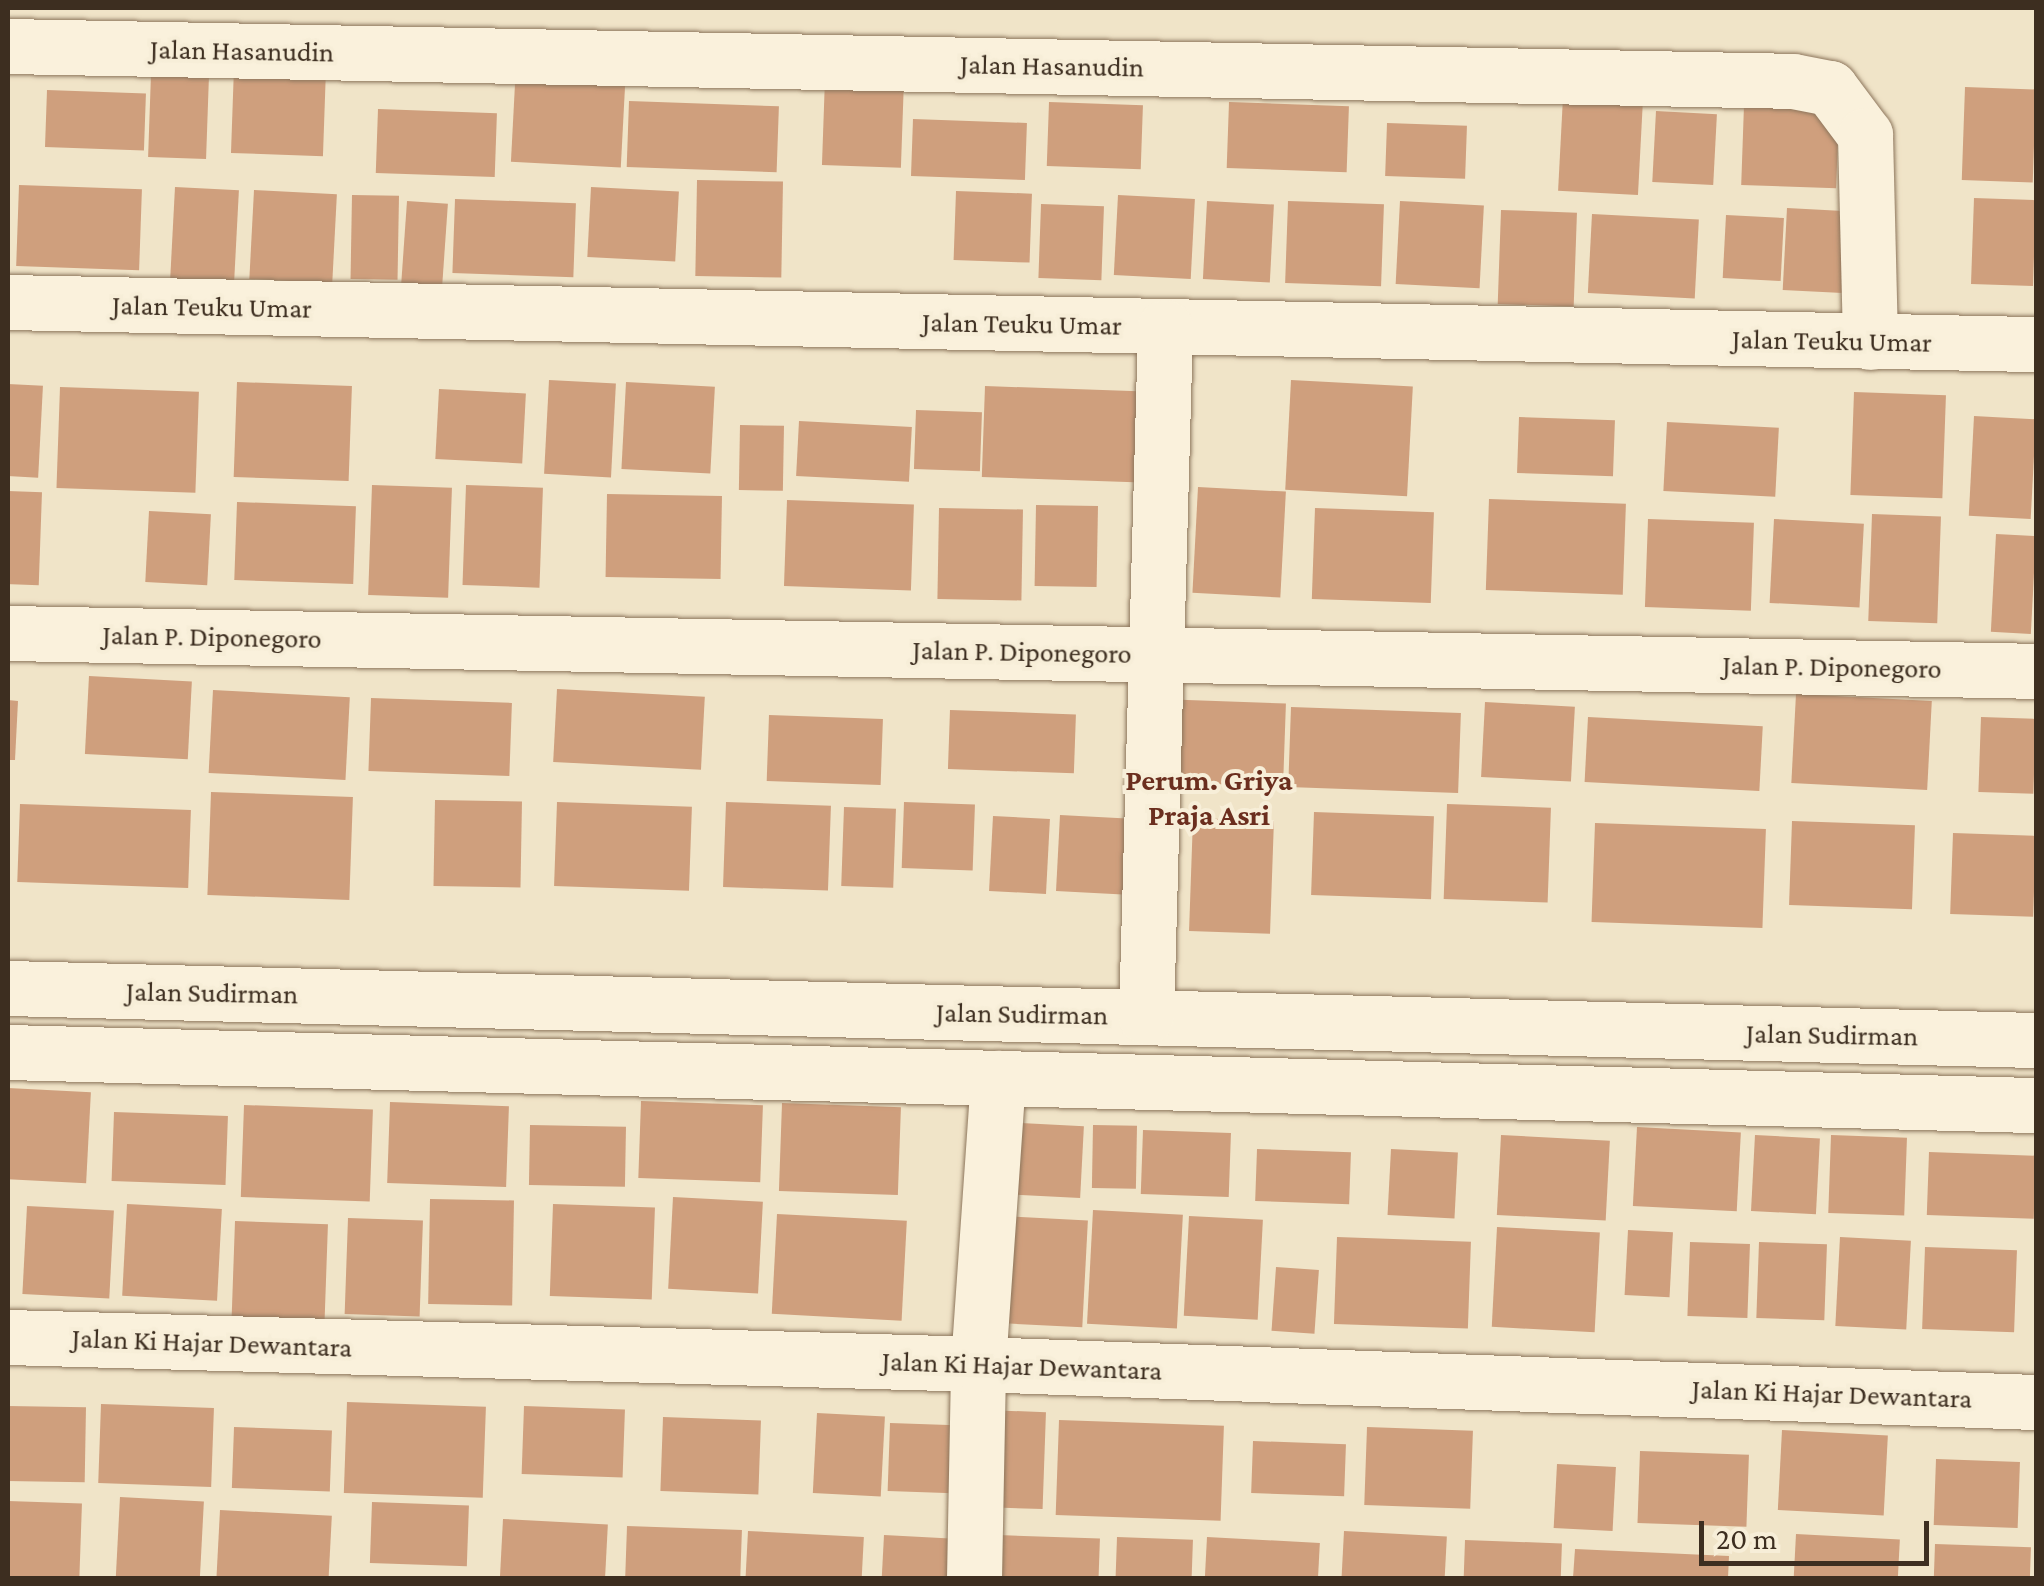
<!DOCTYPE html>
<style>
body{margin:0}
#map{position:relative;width:2044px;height:1586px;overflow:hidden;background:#f0e4c8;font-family:"Crimson Pro",serif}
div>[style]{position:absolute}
.building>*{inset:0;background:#cf9f7d;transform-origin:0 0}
.roads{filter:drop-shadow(0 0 2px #8d765c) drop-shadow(0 0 2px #8d765c)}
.minor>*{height:55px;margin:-27.5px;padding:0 27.5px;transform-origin:27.5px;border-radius:27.5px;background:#faf1dc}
span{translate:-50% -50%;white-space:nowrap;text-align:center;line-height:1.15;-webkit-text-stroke:8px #f7eed8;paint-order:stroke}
.street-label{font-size:28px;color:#3d2e20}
.neighbourhood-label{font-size:30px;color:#6b2e1e;font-weight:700}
.frame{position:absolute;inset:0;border:10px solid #3d2e20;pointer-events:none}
.scale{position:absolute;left:1699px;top:1521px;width:230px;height:45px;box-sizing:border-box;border:5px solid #3d2e20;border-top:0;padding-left:12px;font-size:30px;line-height:35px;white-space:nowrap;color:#3d2e20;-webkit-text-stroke:8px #f7eed8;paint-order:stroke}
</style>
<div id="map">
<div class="building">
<i style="left:516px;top:65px;width:110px;height:97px;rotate:3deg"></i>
<i style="left:234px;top:67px;width:92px;height:86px;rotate:2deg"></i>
<i style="left:151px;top:74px;width:58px;height:83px;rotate:2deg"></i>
<i style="left:825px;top:78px;width:79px;height:87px;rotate:2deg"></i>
<i style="left:1965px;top:87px;width:71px;height:93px;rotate:2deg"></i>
<i style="left:47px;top:90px;width:99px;height:57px;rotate:2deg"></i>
<i style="left:1563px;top:97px;width:80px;height:94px;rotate:3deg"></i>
<i style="left:629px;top:101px;width:150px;height:66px;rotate:2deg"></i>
<i style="left:1049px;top:102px;width:94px;height:64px;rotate:2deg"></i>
<i style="left:1229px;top:102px;width:120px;height:66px;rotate:2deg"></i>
<i style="left:1744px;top:105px;width:95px;height:80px;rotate:2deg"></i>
<i style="left:378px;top:109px;width:119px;height:64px;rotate:2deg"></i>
<i style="left:1656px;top:111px;width:61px;height:71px;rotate:3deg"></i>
<i style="left:913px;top:119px;width:114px;height:57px;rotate:2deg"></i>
<i style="left:1387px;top:123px;width:80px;height:53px;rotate:2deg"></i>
<i style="left:697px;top:180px;width:86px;height:96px;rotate:1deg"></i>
<i style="left:19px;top:185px;width:123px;height:81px;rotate:2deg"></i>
<i style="left:175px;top:187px;width:64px;height:99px;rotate:3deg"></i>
<i style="left:591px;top:187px;width:88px;height:70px;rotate:3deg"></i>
<i style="left:254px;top:190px;width:83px;height:89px;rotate:3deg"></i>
<i style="left:956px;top:191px;width:76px;height:69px;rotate:2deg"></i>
<i style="left:352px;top:195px;width:47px;height:84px;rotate:1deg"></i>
<i style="left:1118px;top:195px;width:77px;height:80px;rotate:3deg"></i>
<i style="left:1974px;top:198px;width:62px;height:86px;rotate:2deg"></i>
<i style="left:455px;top:199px;width:121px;height:74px;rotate:2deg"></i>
<i style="left:407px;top:201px;width:41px;height:82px;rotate:4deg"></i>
<i style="left:1207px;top:201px;width:67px;height:78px;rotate:3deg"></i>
<i style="left:1288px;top:201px;width:96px;height:82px;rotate:2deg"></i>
<i style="left:1400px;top:201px;width:84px;height:83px;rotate:3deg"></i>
<i style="left:1041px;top:204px;width:63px;height:74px;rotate:2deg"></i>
<i style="left:1787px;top:208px;width:75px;height:82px;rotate:3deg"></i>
<i style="left:1501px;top:210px;width:76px;height:94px;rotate:2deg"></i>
<i style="left:1592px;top:214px;width:107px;height:79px;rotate:3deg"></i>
<i style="left:1726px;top:215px;width:58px;height:63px;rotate:3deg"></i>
<i style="left:549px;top:380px;width:67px;height:94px;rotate:3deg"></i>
<i style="left:1291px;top:380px;width:122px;height:110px;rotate:3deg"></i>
<i style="left:237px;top:382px;width:115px;height:95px;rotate:2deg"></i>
<i style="left:626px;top:382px;width:89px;height:87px;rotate:3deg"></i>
<i style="left:8px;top:384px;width:35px;height:92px;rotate:3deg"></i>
<i style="left:985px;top:386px;width:175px;height:91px;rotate:2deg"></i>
<i style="left:60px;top:387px;width:139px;height:101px;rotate:2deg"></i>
<i style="left:439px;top:389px;width:87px;height:70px;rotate:3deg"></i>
<i style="left:1854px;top:392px;width:92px;height:103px;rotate:2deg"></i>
<i style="left:916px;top:410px;width:66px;height:59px;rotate:2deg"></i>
<i style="left:1974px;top:416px;width:62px;height:100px;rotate:3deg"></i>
<i style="left:1519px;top:417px;width:96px;height:56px;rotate:2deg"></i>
<i style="left:799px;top:421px;width:113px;height:55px;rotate:3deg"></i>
<i style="left:1667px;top:422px;width:112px;height:69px;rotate:3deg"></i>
<i style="left:740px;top:425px;width:44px;height:65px;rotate:1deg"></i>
<i style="left:372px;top:485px;width:80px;height:110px;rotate:2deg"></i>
<i style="left:466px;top:485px;width:77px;height:100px;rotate:2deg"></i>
<i style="left:1198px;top:487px;width:88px;height:106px;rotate:3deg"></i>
<i style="left:8px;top:491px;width:34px;height:93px;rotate:2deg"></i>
<i style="left:607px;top:494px;width:115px;height:83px;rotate:1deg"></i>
<i style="left:1489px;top:499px;width:137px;height:91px;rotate:2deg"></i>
<i style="left:787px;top:500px;width:127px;height:86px;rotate:2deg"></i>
<i style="left:237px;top:502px;width:119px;height:78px;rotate:2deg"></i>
<i style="left:1036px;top:505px;width:62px;height:81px;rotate:1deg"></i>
<i style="left:939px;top:508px;width:84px;height:91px;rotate:1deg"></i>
<i style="left:1315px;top:508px;width:119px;height:91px;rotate:2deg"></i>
<i style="left:149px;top:511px;width:62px;height:71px;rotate:3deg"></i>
<i style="left:1872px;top:514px;width:69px;height:107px;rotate:2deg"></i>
<i style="left:1648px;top:519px;width:106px;height:88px;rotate:2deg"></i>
<i style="left:1774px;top:519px;width:90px;height:84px;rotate:3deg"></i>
<i style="left:1996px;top:534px;width:40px;height:98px;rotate:3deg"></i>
<i style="left:89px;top:676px;width:103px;height:78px;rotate:3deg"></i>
<i style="left:557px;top:689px;width:148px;height:73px;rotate:3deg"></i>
<i style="left:213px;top:690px;width:137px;height:83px;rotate:3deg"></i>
<i style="left:1796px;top:694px;width:136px;height:89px;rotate:3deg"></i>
<i style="left:371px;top:698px;width:141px;height:73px;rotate:2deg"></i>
<i style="left:1159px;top:699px;width:127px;height:83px;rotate:2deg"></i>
<i style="clip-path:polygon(8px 700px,18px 701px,15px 760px,8px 760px)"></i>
<i style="left:1485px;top:702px;width:90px;height:75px;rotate:3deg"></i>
<i style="left:1291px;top:707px;width:170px;height:80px;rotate:2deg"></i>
<i style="left:950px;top:710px;width:126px;height:59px;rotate:2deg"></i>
<i style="left:769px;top:715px;width:114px;height:66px;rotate:2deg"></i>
<i style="left:1588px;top:717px;width:175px;height:65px;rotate:3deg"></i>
<i style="left:1981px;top:717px;width:55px;height:75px;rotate:2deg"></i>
<i style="left:211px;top:792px;width:142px;height:103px;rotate:2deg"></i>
<i style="left:435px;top:800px;width:87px;height:86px;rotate:1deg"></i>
<i style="left:557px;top:802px;width:135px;height:84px;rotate:2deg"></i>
<i style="left:726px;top:802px;width:105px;height:85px;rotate:2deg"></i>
<i style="left:904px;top:802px;width:71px;height:66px;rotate:2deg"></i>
<i style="left:20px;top:804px;width:171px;height:78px;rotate:2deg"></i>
<i style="left:1447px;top:804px;width:104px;height:95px;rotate:2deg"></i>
<i style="left:844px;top:807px;width:52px;height:79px;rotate:2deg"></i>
<i style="left:1314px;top:812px;width:120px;height:83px;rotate:2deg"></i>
<i style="left:1060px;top:815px;width:81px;height:76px;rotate:3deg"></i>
<i style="left:993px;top:816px;width:57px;height:75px;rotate:3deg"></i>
<i style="left:1193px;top:818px;width:81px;height:113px;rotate:2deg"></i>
<i style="left:1792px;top:821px;width:123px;height:84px;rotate:2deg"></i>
<i style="left:1595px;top:823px;width:171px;height:99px;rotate:2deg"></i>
<i style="left:1953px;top:833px;width:83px;height:81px;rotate:2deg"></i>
<i style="left:8px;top:1088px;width:83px;height:91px;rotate:3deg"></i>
<i style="left:641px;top:1101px;width:122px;height:77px;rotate:2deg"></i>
<i style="left:390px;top:1102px;width:119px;height:81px;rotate:2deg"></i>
<i style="left:782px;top:1103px;width:119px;height:88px;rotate:2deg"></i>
<i style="left:244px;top:1105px;width:129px;height:92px;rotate:2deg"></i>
<i style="left:114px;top:1112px;width:114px;height:69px;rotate:2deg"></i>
<i style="left:1004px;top:1122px;width:80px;height:72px;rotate:3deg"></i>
<i style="left:530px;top:1125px;width:96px;height:60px;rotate:1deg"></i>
<i style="left:1093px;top:1125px;width:44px;height:63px;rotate:1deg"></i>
<i style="left:1637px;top:1127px;width:104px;height:79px;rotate:3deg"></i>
<i style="left:1143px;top:1130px;width:88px;height:64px;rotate:2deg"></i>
<i style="left:1501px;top:1135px;width:109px;height:80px;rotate:3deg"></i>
<i style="left:1755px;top:1135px;width:65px;height:76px;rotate:3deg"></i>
<i style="left:1831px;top:1135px;width:76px;height:78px;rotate:2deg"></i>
<i style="left:1257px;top:1149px;width:94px;height:52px;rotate:2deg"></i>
<i style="left:1391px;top:1149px;width:67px;height:66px;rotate:3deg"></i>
<i style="left:1929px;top:1152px;width:107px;height:63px;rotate:2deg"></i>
<i style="left:673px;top:1197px;width:90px;height:92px;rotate:3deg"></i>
<i style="left:430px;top:1199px;width:84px;height:105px;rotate:1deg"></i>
<i style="left:127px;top:1204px;width:95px;height:92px;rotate:3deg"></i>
<i style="left:553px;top:1204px;width:102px;height:92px;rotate:2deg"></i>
<i style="left:27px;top:1206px;width:87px;height:88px;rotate:3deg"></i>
<i style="left:1093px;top:1210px;width:90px;height:114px;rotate:3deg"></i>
<i style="left:777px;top:1214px;width:130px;height:100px;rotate:3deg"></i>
<i style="left:1002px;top:1216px;width:86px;height:107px;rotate:3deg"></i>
<i style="left:1189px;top:1216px;width:74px;height:100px;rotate:3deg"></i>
<i style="left:348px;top:1218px;width:75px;height:96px;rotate:2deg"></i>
<i style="left:235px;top:1221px;width:93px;height:97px;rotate:2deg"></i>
<i style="left:1497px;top:1227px;width:103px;height:100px;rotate:3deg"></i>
<i style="left:1628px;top:1230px;width:45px;height:65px;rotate:3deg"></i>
<i style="left:1337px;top:1237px;width:134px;height:87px;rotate:2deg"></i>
<i style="left:1840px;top:1237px;width:71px;height:89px;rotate:3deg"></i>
<i style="left:1690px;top:1242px;width:60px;height:74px;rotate:2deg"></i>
<i style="left:1759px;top:1242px;width:68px;height:76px;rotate:2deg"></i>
<i style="left:1925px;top:1247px;width:92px;height:82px;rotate:2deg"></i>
<i style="left:1276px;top:1267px;width:43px;height:64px;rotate:4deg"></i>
<i style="left:347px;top:1402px;width:139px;height:91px;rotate:2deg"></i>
<i style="left:101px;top:1404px;width:113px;height:79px;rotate:2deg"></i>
<i style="left:8px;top:1406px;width:78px;height:75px;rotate:1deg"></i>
<i style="left:524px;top:1406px;width:101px;height:68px;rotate:2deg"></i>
<i style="left:984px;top:1410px;width:62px;height:97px;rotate:2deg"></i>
<i style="left:817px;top:1413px;width:68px;height:80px;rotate:3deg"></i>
<i style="left:663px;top:1417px;width:98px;height:74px;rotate:2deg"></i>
<i style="left:1059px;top:1420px;width:165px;height:95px;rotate:2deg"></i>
<i style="left:890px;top:1423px;width:73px;height:68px;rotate:2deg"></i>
<i style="left:234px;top:1427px;width:98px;height:61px;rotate:2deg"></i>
<i style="left:1367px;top:1427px;width:106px;height:78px;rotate:2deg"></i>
<i style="left:1782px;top:1430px;width:106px;height:80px;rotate:3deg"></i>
<i style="left:1253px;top:1441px;width:93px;height:52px;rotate:2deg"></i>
<i style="left:1640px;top:1451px;width:109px;height:72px;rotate:2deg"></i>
<i style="left:1936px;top:1459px;width:84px;height:66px;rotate:2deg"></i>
<i style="left:1557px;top:1464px;width:59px;height:64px;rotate:3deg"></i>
<i style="left:120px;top:1497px;width:84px;height:81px;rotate:3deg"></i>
<i style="left:8px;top:1501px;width:74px;height:77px;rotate:2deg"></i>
<i style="left:372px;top:1502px;width:97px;height:61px;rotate:2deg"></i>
<i style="left:220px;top:1510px;width:112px;height:68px;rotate:3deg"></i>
<i style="left:503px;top:1519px;width:105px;height:59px;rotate:3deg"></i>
<i style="left:627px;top:1526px;width:115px;height:52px;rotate:2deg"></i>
<i style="left:748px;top:1531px;width:116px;height:47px;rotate:3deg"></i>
<i style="left:1344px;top:1531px;width:103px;height:47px;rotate:3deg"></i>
<i style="left:1796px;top:1534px;width:104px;height:44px;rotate:3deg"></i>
<i style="left:884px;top:1535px;width:90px;height:43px;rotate:3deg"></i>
<i style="left:998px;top:1535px;width:102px;height:43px;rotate:2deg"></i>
<i style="left:1117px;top:1537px;width:76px;height:41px;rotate:2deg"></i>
<i style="left:1207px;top:1537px;width:113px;height:41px;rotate:3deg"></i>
<i style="left:1465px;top:1540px;width:97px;height:38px;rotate:2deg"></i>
<i style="left:1935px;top:1544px;width:96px;height:34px;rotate:2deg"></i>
<i style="clip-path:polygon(1575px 1549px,1729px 1556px,1728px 1578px,1573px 1578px)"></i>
</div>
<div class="roads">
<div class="minor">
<i style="left:8px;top:46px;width:1785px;rotate:1.12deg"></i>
<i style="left:1793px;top:81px;width:38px;rotate:11deg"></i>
<i style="left:1830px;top:88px;width:59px;rotate:53.3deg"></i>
<i style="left:1865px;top:135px;width:207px;rotate:88.6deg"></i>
<i style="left:8px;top:302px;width:2028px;rotate:1.19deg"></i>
<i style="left:8px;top:633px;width:2028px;rotate:1.07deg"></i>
<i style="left:8px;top:988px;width:2029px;rotate:1.47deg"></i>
<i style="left:1146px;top:1017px;width:690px;rotate:-88.42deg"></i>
<i style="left:8px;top:1052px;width:2029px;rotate:1.5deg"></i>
<i style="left:8px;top:1337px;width:970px;rotate:1.59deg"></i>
<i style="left:978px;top:1364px;width:1059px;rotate:2.06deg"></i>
<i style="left:974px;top:1578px;width:214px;rotate:-88.9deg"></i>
<i style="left:978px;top:1364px;width:287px;rotate:-86deg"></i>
</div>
</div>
<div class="street-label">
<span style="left:242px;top:51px;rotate:1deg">Jalan Hasanudin</span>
<span style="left:1052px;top:66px;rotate:1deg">Jalan Hasanudin</span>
<span style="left:212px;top:307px;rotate:1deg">Jalan Teuku Umar</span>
<span style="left:1022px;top:324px;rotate:1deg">Jalan Teuku Umar</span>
<span style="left:1832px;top:341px;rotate:1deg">Jalan Teuku Umar</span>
<span style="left:212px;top:637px;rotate:1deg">Jalan P. Diponegoro</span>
<span style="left:1022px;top:652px;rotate:1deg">Jalan P. Diponegoro</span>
<span style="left:1832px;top:667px;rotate:1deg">Jalan P. Diponegoro</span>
<span style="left:212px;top:993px;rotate:1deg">Jalan Sudirman</span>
<span style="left:1022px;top:1014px;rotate:1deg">Jalan Sudirman</span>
<span style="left:1832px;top:1035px;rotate:1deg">Jalan Sudirman</span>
<span style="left:212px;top:1343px;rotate:2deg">Jalan Ki Hajar Dewantara</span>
<span style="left:1022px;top:1366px;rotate:2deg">Jalan Ki Hajar Dewantara</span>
<span style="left:1832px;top:1394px;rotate:2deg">Jalan Ki Hajar Dewantara</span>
</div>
<div class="neighbourhood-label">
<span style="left:1209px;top:797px">Perum. Griya<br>Praja Asri</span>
</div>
<div class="frame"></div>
<div class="scale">20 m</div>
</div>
